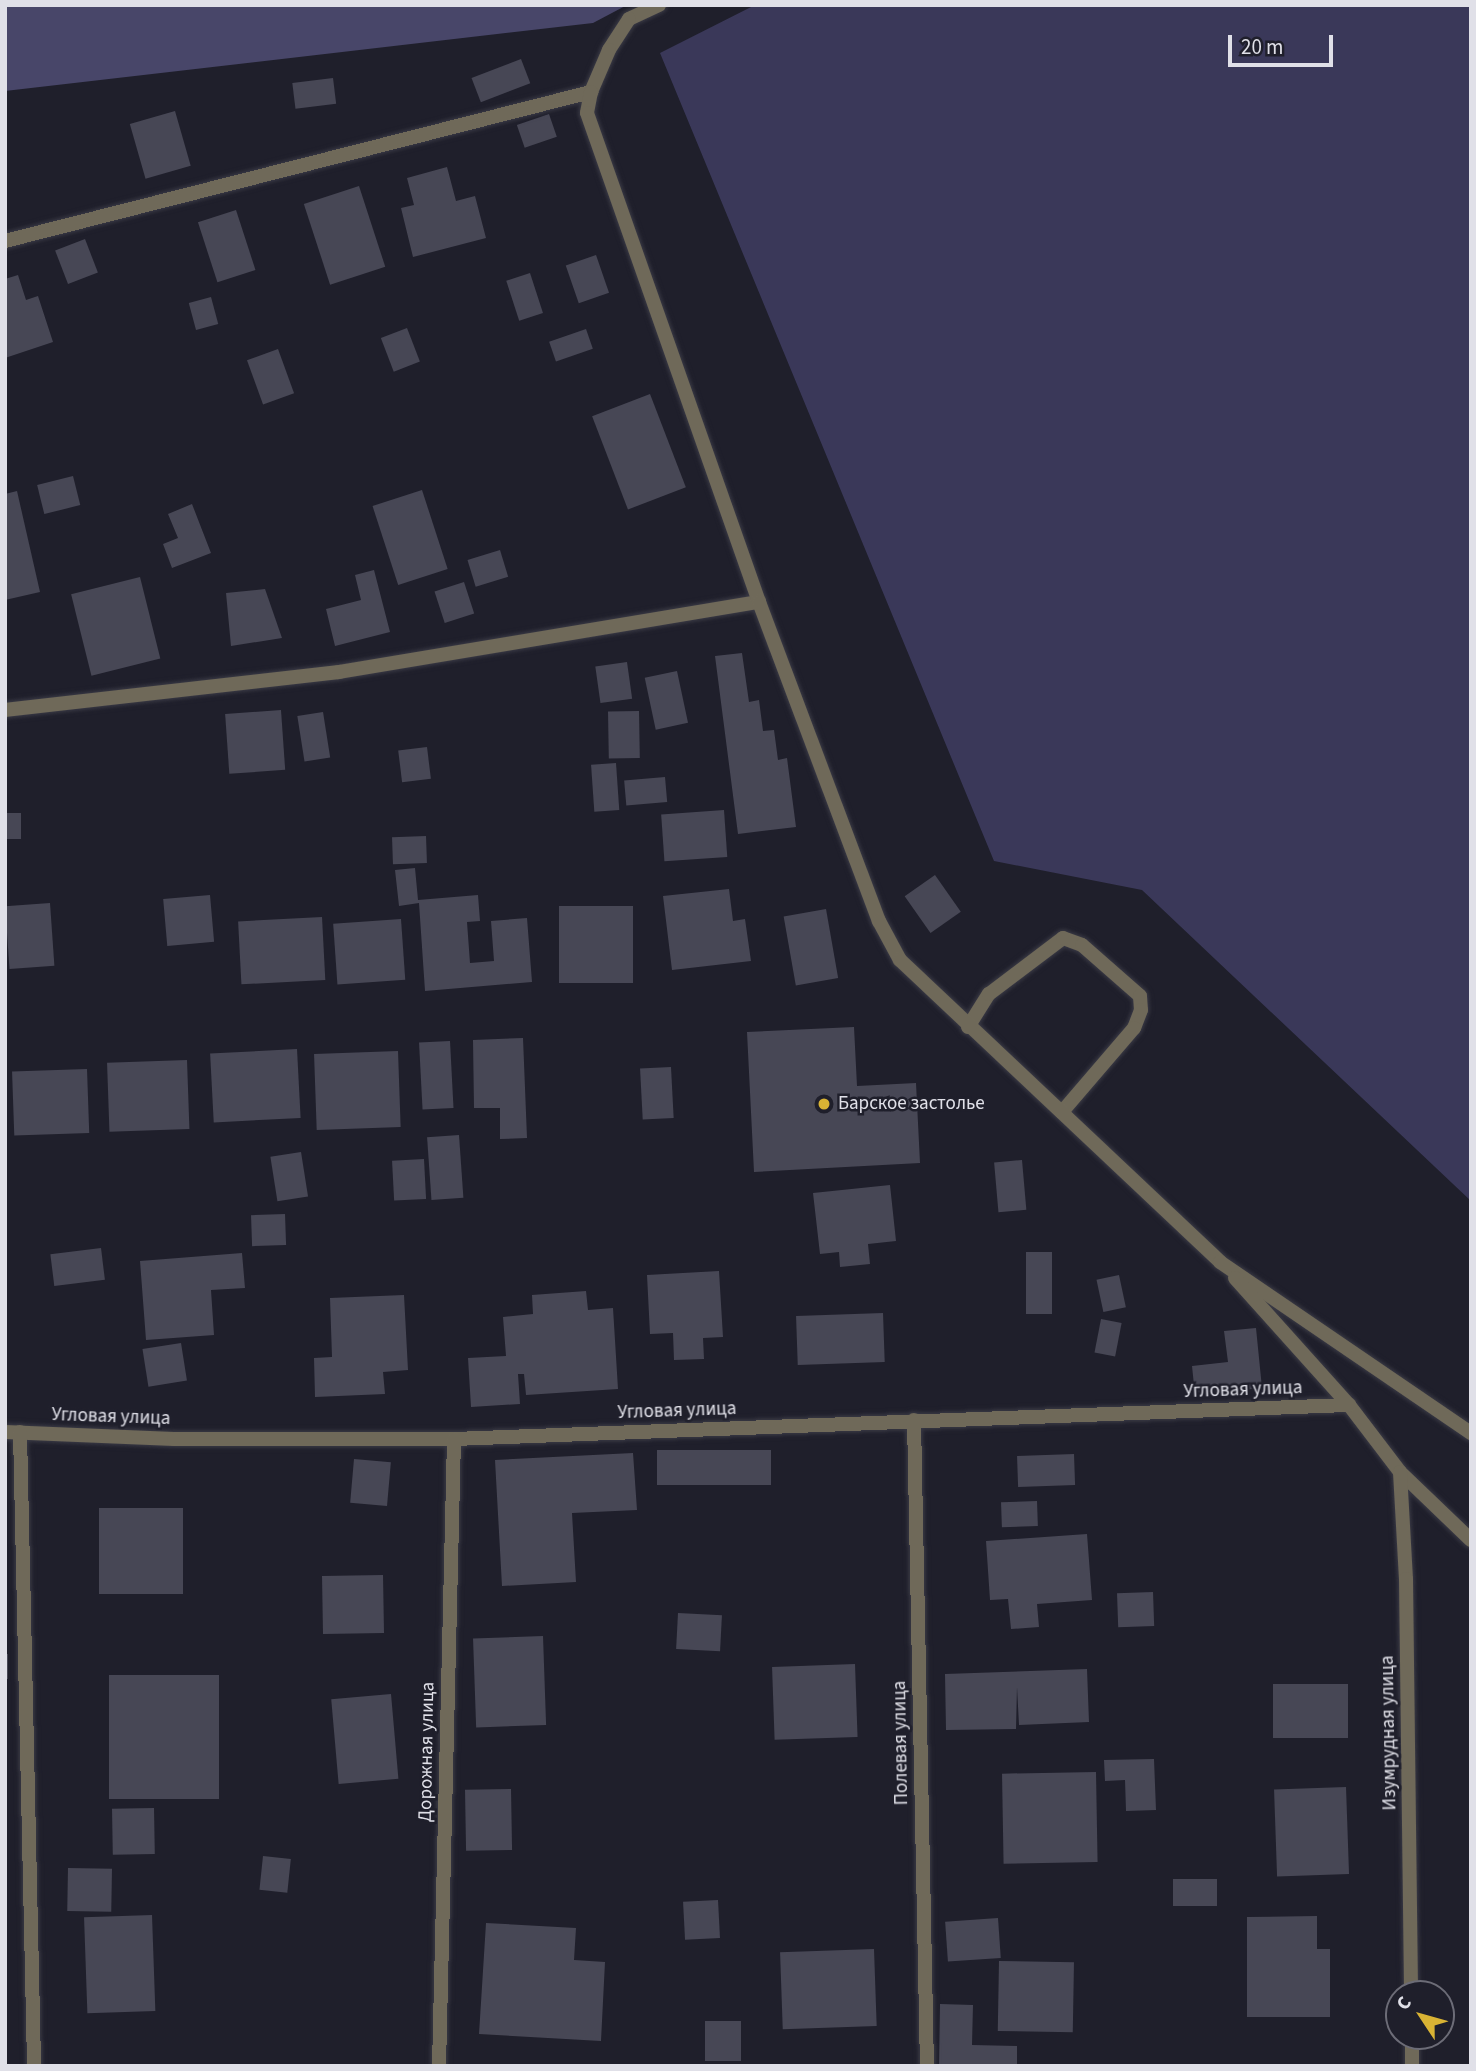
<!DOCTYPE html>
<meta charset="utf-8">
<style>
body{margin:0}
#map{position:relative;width:1476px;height:2071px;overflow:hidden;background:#1f1f2b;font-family:"Source Sans 3",sans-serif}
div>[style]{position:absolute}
.green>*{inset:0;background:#3a3859}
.forest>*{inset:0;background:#484669}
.building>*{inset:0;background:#474755;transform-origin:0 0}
.roads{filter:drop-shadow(0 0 2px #3a3a45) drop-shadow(0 0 2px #3a3a45)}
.lane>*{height:14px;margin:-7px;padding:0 7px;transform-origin:7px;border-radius:7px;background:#6f6959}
.street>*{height:14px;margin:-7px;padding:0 7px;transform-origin:7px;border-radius:7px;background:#6f6959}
.dots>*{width:19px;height:19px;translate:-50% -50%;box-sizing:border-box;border:4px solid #1f1f2b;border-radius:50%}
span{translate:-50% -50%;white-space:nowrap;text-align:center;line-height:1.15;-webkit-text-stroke:5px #1f1f2b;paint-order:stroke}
.poi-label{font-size:19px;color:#e0e0e8}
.left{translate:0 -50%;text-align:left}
.street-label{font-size:19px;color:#e0e0e8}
.frame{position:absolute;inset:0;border:7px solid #e0e0e8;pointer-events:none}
.north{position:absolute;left:1385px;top:1980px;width:70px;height:70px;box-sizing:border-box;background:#1f1f2b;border:2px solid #6c6c77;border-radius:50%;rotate:306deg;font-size:19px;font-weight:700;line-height:28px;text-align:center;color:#e0e0e8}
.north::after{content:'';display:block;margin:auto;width:24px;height:32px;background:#d9b334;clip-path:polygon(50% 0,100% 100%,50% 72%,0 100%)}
.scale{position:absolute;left:1228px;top:35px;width:105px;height:32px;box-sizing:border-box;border:4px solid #e0e0e8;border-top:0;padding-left:9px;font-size:21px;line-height:24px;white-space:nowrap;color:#e0e0e8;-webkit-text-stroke:5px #1f1f2b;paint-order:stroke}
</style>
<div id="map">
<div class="green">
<i style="clip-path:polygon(755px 5px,1471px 5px,1471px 1201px,1142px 890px,994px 861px,660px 53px)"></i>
</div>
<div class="forest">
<i style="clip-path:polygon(5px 5px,627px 5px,593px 23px,5px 91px)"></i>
</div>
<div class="building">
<i style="left:521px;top:59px;width:26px;height:53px;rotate:69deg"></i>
<i style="left:333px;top:78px;width:26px;height:41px;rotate:83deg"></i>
<i style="left:175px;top:111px;width:57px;height:47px;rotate:74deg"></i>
<i style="left:549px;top:114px;width:24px;height:34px;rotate:71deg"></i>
<i style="clip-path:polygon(447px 167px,456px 201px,475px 196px,486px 238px,413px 257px,401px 208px,414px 205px,407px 178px)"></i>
<i style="left:359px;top:186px;width:85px;height:58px;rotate:72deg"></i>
<i style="left:236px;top:210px;width:63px;height:40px;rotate:72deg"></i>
<i style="left:85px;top:239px;width:36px;height:32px;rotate:69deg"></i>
<i style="left:596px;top:255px;width:40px;height:32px;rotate:71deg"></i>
<i style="left:530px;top:273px;width:42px;height:25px;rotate:72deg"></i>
<i style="clip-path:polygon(18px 275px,26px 300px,38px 296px,53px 342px,5px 358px,5px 279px)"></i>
<i style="left:211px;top:297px;width:28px;height:23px;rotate:75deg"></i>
<i style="left:407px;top:328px;width:36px;height:28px;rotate:69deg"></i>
<i style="left:586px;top:329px;width:21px;height:39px;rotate:71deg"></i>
<i style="left:278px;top:349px;width:47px;height:33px;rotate:70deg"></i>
<i style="left:650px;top:394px;width:100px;height:62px;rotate:69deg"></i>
<i style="left:73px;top:476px;width:30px;height:37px;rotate:76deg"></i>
<i style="left:422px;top:490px;width:83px;height:52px;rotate:72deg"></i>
<i style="clip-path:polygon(17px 491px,40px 592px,5px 600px,5px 494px)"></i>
<i style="clip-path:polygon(192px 504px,211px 553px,172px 568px,163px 544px,178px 538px,168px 514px)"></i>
<i style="left:500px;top:550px;width:28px;height:34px;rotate:73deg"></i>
<i style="clip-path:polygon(374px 570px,390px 632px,335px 646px,326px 609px,361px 600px,355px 575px)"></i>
<i style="left:140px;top:577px;width:84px;height:71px;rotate:76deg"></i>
<i style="left:464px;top:582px;width:33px;height:31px;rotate:72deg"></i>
<i style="clip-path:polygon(265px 589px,282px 638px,231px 646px,226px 593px)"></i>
<i style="clip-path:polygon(742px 653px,749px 702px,759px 700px,763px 731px,774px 730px,778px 760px,787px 758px,796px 827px,738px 834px,715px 656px)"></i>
<i style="left:627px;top:662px;width:37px;height:32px;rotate:82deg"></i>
<i style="left:677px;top:671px;width:53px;height:33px;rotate:78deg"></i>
<i style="left:281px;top:710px;width:60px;height:56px;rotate:86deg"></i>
<i style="left:639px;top:711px;width:47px;height:31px;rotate:89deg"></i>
<i style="left:323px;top:712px;width:46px;height:26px;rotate:81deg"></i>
<i style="left:427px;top:747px;width:32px;height:29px;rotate:83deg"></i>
<i style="left:616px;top:763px;width:47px;height:25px;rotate:86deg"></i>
<i style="left:665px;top:777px;width:25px;height:41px;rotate:85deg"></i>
<i style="left:724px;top:810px;width:47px;height:63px;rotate:86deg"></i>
<i style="left:5px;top:813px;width:16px;height:26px"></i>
<i style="left:426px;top:836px;width:27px;height:34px;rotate:88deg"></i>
<i style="clip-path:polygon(415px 868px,418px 900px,478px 895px,480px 921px,467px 922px,470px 963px,494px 961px,491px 921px,527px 918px,532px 982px,425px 991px,419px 903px,399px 906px,395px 870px)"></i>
<i style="left:935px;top:875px;width:45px;height:37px;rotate:55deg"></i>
<i style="clip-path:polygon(729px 889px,733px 921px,745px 919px,751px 961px,672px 970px,663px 896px)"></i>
<i style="left:210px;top:895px;width:47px;height:47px;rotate:85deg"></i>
<i style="left:50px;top:903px;width:63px;height:45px;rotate:86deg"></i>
<i style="left:633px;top:906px;width:77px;height:74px;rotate:90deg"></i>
<i style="left:826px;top:909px;width:70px;height:43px;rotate:80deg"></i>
<i style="left:322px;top:917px;width:63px;height:84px;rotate:87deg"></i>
<i style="left:401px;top:919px;width:61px;height:68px;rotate:86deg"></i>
<i style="clip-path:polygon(854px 1027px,857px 1086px,916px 1083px,920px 1163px,754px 1172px,747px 1032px)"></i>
<i style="clip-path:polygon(523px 1038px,527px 1138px,500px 1139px,500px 1108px,474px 1108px,473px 1040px)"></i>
<i style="left:450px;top:1041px;width:67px;height:31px;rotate:87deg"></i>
<i style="left:297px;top:1049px;width:69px;height:87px;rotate:87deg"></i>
<i style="left:398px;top:1051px;width:76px;height:84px;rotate:88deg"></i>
<i style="left:187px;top:1060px;width:69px;height:80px;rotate:88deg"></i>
<i style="left:671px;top:1067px;width:51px;height:31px;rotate:87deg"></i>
<i style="left:87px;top:1069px;width:64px;height:75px;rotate:88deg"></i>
<i style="left:459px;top:1135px;width:63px;height:32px;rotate:86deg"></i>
<i style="left:301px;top:1152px;width:45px;height:31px;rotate:81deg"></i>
<i style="left:424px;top:1159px;width:40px;height:32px;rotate:87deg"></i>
<i style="left:1022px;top:1160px;width:50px;height:28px;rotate:85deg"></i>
<i style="clip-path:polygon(890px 1185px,896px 1241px,868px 1244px,870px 1264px,840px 1267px,839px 1252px,820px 1254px,813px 1193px)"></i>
<i style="left:285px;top:1214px;width:31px;height:34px;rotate:88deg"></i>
<i style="left:101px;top:1248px;width:32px;height:51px;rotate:83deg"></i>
<i style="left:1026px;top:1252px;width:26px;height:62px"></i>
<i style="clip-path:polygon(242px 1253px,245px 1288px,211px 1290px,214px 1335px,146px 1340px,140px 1261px)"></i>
<i style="clip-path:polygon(719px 1271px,723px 1337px,703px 1338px,704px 1359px,674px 1360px,673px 1333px,650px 1334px,647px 1275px)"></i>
<i style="left:1119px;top:1275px;width:33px;height:23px;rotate:78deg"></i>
<i style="clip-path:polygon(586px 1291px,588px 1310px,613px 1308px,618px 1389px,526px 1395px,524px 1374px,518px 1374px,520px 1404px,471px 1407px,468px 1358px,506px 1356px,503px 1317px,533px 1314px,532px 1295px)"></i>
<i style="clip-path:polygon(404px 1295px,408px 1370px,383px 1372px,385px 1394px,315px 1397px,314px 1358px,332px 1357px,330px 1298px)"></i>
<i style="left:883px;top:1313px;width:49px;height:87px;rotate:88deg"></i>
<i style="left:1101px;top:1319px;width:21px;height:34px;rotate:11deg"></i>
<i style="clip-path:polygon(1256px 1328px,1262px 1388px,1195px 1395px,1192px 1366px,1228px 1362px,1224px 1331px)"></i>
<i style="left:181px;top:1343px;width:38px;height:39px;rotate:81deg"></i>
<i style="left:771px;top:1450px;width:35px;height:114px;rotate:90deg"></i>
<i style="clip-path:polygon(633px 1453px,637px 1510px,572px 1513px,576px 1582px,502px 1586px,495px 1460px)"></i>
<i style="left:1074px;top:1454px;width:31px;height:57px;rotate:88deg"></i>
<i style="left:354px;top:1459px;width:37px;height:44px;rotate:5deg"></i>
<i style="left:1037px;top:1501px;width:25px;height:36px;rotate:88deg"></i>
<i style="left:99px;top:1508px;width:84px;height:86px"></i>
<i style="clip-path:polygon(1087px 1534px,1092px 1600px,1037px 1604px,1039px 1627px,1011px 1629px,1008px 1599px,990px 1600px,986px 1541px)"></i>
<i style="left:383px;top:1575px;width:58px;height:61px;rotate:89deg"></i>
<i style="left:1153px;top:1592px;width:34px;height:36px;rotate:88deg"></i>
<i style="left:678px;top:1613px;width:44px;height:36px;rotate:3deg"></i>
<i style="left:543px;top:1636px;width:89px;height:70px;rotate:88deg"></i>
<i style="left:8px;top:1654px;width:25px;height:3px;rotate:90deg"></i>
<i style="left:855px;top:1664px;width:73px;height:83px;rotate:88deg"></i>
<i style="clip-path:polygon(1087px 1669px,1089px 1722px,1019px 1725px,1017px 1687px,1016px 1729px,946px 1730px,945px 1674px)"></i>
<i style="left:219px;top:1675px;width:124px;height:110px;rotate:90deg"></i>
<i style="left:1273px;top:1684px;width:75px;height:54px"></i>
<i style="left:391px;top:1694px;width:85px;height:60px;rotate:85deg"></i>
<i style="clip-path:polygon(1154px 1759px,1156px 1810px,1126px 1811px,1125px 1780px,1105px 1781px,1104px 1760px)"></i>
<i style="left:1096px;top:1772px;width:90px;height:94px;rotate:89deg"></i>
<i style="left:1346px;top:1787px;width:87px;height:72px;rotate:88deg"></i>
<i style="left:511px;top:1789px;width:61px;height:46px;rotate:89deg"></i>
<i style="left:154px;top:1808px;width:46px;height:42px;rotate:89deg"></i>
<i style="left:263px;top:1856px;width:28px;height:34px;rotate:6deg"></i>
<i style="left:68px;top:1868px;width:44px;height:43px;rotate:1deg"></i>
<i style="left:1217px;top:1879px;width:27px;height:44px;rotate:90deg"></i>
<i style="left:718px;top:1900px;width:38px;height:35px;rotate:87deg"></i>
<i style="left:152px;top:1915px;width:96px;height:68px;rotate:88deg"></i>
<i style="clip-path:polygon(1317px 1916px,1317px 1949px,1330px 1949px,1330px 2017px,1247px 2017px,1247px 1917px)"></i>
<i style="left:998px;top:1918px;width:40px;height:53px;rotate:86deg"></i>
<i style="clip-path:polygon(486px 1923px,576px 1928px,574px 1960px,605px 1962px,601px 2041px,479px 2034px)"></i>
<i style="left:874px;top:1949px;width:77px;height:94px;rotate:88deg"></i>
<i style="left:999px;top:1961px;width:75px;height:70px;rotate:1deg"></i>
<i style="clip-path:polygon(940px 2004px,973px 2005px,972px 2045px,1017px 2046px,1017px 2066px,939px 2066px)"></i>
<i style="left:705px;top:2021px;width:36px;height:40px"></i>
</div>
<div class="roads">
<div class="lane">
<i style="left:5px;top:241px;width:605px;rotate:-14.27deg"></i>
<i style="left:5px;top:710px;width:336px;rotate:-6.5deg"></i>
<i style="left:339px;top:672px;width:426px;rotate:-9.5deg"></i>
<i style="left:968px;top:1027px;width:39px;rotate:-58deg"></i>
<i style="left:989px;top:994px;width:93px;rotate:-37.1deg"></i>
<i style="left:1063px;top:938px;width:20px;rotate:20deg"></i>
<i style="left:1082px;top:945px;width:77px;rotate:41.3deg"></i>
<i style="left:1140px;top:996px;width:14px;rotate:86deg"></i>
<i style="left:1141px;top:1010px;width:19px;rotate:111deg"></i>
<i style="left:1134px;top:1028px;width:111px;rotate:130.6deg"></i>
</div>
<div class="street">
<i style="left:659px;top:5px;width:33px;rotate:155deg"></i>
<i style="left:629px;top:19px;width:37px;rotate:123deg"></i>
<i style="left:609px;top:50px;width:46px;rotate:113.2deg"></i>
<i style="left:591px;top:92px;width:21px;rotate:101deg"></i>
<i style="left:587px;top:113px;width:518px;rotate:70.62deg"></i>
<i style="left:759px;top:602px;width:341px;rotate:69.4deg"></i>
<i style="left:879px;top:921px;width:44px;rotate:61.7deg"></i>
<i style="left:900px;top:960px;width:440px;rotate:43.3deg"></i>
<i style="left:1220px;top:1262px;width:304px;rotate:34.3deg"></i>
<i style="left:1235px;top:1278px;width:171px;rotate:48.1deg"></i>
<i style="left:1349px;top:1405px;width:84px;rotate:52.7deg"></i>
<i style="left:1400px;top:1472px;width:98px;rotate:43.8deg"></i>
<i style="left:914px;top:1420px;width:646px;rotate:88.85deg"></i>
<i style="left:5px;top:1432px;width:169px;rotate:2.4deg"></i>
<i style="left:174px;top:1439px;width:280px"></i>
<i style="left:454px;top:1439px;width:896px;rotate:-2.18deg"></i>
<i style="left:20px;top:1432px;width:634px;rotate:88.73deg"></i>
<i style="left:1400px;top:1472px;width:107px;rotate:86.8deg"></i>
<i style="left:1406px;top:1579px;width:415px;rotate:89.3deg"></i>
<i style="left:1412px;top:2036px;width:30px;rotate:90deg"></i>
<i style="left:439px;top:2066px;width:627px;rotate:-88.63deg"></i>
</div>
</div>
<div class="dots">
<i style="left:824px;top:1104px;background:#d9b334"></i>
</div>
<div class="poi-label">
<span class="left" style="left:838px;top:1104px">Барское застолье</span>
</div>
<div class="street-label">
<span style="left:1243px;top:1390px;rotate:-2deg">Угловая улица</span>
<span style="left:677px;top:1411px;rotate:-2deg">Угловая улица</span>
<span style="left:111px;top:1417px;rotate:2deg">Угловая улица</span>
<span style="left:1389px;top:1733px;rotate:-91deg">Изумрудная улица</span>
<span style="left:901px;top:1743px;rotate:-91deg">Полевая улица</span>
<span style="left:427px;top:1752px;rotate:-89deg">Дорожная улица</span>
</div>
<div class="frame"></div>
<div class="north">С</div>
<div class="scale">20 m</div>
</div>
